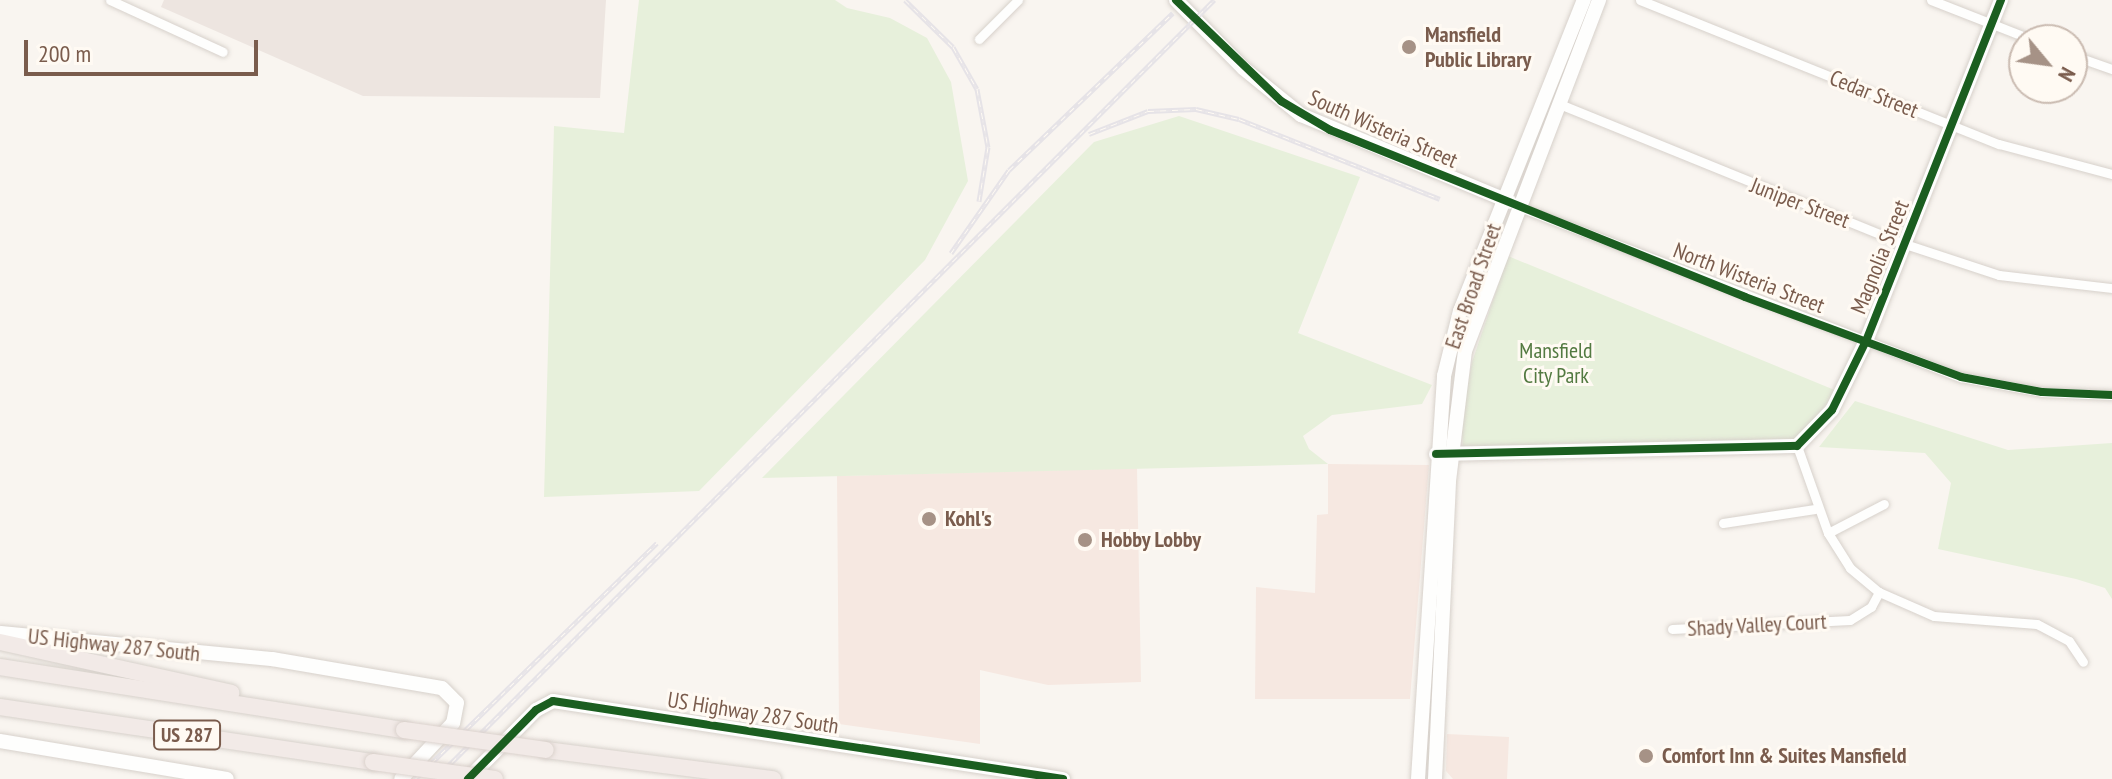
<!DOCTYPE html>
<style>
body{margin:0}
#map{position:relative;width:2112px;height:779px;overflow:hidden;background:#f9f5f0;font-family:"PT Sans Narrow",sans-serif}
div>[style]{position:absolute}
.commercial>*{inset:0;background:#f6e8e1}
.industrial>*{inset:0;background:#ede5e0}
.green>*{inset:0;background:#e7f0db}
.roads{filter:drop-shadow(0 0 2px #d7d1cb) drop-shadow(0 0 2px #d7d1cb)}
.street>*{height:9px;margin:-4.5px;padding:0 4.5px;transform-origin:4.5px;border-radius:4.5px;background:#fefefd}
.secondary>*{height:14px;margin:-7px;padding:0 7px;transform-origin:7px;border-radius:7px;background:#fefefd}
.highway>*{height:16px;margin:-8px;padding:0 8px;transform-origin:8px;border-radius:8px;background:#f2eae7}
.rail>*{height:5px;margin-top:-2.5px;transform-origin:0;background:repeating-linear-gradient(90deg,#fffaf3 0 6px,#e6e3e7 0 12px);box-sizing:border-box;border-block:2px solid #e6e3e7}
.bridges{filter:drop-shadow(0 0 2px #dad1cc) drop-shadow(0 0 2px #dad1cc)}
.highway-bridge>*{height:16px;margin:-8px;padding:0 8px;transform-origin:8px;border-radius:8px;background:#f2eae7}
.cycleway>*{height:8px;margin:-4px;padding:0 4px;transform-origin:4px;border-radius:4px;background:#1b5e20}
.dots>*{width:22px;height:22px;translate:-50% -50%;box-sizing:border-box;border:4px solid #fffaf3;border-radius:50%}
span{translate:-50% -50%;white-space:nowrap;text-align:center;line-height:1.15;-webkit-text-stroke:6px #fffaf3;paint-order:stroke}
.shield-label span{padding:2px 6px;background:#fffaf3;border:2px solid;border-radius:6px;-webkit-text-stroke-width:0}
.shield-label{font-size:20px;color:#7a5c4d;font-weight:700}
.poi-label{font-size:22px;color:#7a5c4d;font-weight:700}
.left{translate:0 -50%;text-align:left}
.street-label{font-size:22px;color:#7a5c4d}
.park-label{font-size:22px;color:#537a41}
.north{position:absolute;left:2008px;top:24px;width:80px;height:80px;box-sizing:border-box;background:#fffaf3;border:2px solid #cabbb1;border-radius:50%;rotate:119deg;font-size:22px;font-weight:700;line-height:32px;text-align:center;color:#7a5c4d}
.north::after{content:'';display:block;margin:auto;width:28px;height:36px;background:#a69286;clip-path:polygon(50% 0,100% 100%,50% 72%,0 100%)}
.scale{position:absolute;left:24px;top:40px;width:234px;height:36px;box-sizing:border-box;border:4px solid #7a5c4d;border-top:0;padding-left:10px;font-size:24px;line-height:28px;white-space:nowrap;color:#7a5c4d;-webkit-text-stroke:6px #fffaf3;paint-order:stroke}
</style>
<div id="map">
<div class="commercial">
<i style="clip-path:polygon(1328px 464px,1429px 465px,1410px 699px,1255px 699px,1256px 587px,1315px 593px,1317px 515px,1328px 514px)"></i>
<i style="clip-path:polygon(1137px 468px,1141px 682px,1048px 685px,980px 670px,980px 744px,839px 724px,837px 476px)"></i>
<i style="clip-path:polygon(1447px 734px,1509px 737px,1507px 779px,1453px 779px,1446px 771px)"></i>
</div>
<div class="industrial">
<i style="clip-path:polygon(164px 0,606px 0,600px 98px,363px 96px,161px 7px)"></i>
</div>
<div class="green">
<i style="clip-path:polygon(639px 0,835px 0,847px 8px,890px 18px,927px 38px,951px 82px,968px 181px,925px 260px,699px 491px,544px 497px,554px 126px,624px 133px)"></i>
<i style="clip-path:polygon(1179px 116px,1360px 177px,1298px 333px,1432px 385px,1422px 404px,1332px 415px,1303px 436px,1309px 449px,1328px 464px,762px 478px,1094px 142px)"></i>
<i style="clip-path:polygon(1508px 256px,1837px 391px,1795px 442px,1549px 443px,1548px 460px,1464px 459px,1461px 420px,1472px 362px)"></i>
<i style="clip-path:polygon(1855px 401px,2008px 450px,2112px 443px,2112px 599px,2105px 588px,2076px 579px,1938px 549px,1951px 483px,1925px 453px,1819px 447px)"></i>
</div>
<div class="roads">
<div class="street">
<i style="left:110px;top:0;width:124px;rotate:24.7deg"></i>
<i style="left:1640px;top:0;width:387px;rotate:21.9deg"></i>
<i style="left:1999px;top:144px;width:117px;rotate:14.9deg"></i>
<i style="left:1931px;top:0;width:110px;rotate:21.4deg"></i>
<i style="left:979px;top:39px;width:55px;rotate:-45deg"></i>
<i style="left:2072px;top:55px;width:42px;rotate:19.3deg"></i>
<i style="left:1557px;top:103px;width:375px;rotate:22.1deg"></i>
<i style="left:1905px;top:244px;width:99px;rotate:18.3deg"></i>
<i style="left:1999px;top:275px;width:114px;rotate:6.6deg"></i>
<i style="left:1517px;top:206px;width:476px;rotate:21.1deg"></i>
<i style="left:1961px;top:377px;width:82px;rotate:10.5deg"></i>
<i style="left:2042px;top:392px;width:70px;rotate:2.5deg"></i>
<i style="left:1797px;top:446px;width:92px;rotate:70.4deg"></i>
<i style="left:1828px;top:533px;width:41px;rotate:57.8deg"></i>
<i style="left:1850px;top:568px;width:38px;rotate:40deg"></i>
<i style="left:1879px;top:592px;width:60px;rotate:23.6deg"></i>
<i style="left:1934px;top:616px;width:103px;rotate:4.4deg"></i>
<i style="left:2037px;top:624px;width:36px;rotate:28deg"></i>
<i style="left:2069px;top:641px;width:25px;rotate:56deg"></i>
<i style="left:1723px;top:523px;width:93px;rotate:-8.7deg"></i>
<i style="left:1828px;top:533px;width:63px;rotate:-27.4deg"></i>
<i style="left:1672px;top:629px;width:178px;rotate:-2.9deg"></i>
<i style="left:1850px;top:620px;width:25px;rotate:-32deg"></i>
<i style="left:1871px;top:607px;width:17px;rotate:-62deg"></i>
</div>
<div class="secondary">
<i style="left:1176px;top:0;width:95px;rotate:45.4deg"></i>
<i style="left:1243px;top:68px;width:75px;rotate:39deg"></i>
<i style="left:1301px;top:115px;width:226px;rotate:22.6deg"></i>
<i style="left:1436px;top:454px;width:361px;rotate:-1.3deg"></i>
<i style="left:1797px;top:446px;width:50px;rotate:-45.8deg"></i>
<i style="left:1832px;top:410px;width:77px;rotate:-63.8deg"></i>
<i style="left:1866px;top:341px;width:367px;rotate:-68.4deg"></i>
<i style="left:0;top:633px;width:273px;rotate:5.5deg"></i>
<i style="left:272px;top:659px;width:172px;rotate:9.7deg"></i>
<i style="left:442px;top:688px;width:21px;rotate:45deg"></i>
<i style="left:457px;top:703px;width:20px;rotate:101deg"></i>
<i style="left:453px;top:723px;width:76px;rotate:132.9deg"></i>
<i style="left:0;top:741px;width:230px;rotate:9.5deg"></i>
<i style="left:468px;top:779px;width:97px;rotate:-45.4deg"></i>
<i style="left:536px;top:710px;width:19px;rotate:-28deg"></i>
<i style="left:553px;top:701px;width:516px;rotate:8.7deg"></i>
<i style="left:1418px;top:779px;width:404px;rotate:-86.3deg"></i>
<i style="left:1444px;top:376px;width:67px;rotate:-76.2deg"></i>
<i style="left:1460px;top:311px;width:335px;rotate:-68.3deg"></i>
<i style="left:1435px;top:779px;width:298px;rotate:-87.3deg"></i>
<i style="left:1449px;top:481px;width:131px;rotate:-83deg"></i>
<i style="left:1465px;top:351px;width:376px;rotate:-69.1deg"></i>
</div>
<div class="highway">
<i style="left:0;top:642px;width:237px;rotate:12.4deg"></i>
<i style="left:0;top:667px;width:409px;rotate:8.9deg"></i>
<i style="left:0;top:707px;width:377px;rotate:8.4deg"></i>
<i style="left:546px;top:750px;width:229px;rotate:7.3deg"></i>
</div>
</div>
<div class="rail">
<i style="left:905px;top:0;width:67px;rotate:44.4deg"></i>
<i style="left:953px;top:47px;width:48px;rotate:60.3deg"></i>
<i style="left:977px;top:89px;width:59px;rotate:79.3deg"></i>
<i style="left:988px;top:147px;width:55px;rotate:99.5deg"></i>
<i style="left:1089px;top:134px;width:63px;rotate:-21.3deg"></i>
<i style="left:1148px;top:111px;width:48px;rotate:-2.4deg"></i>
<i style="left:1196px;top:109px;width:44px;rotate:13.1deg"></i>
<i style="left:1239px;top:119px;width:216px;rotate:21.7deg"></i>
<i style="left:951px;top:253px;width:101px;rotate:-55.1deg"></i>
<i style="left:1009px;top:170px;width:227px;rotate:-43.8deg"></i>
<i style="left:415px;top:779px;width:338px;rotate:-44.3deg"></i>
<i style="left:435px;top:779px;width:1102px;rotate:-45deg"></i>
</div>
<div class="bridges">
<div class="highway-bridge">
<i style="left:404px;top:730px;width:143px;rotate:8deg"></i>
<i style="left:373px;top:762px;width:123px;rotate:7.9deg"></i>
</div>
</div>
<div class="cycleway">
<i style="left:1176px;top:0;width:146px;rotate:43.9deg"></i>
<i style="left:1281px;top:101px;width:57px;rotate:30.6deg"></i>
<i style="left:1330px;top:130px;width:447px;rotate:21.9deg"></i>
<i style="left:1745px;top:297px;width:230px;rotate:20.3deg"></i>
<i style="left:1961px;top:377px;width:82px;rotate:10.5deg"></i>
<i style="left:2042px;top:392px;width:70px;rotate:2.5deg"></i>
<i style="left:1436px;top:454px;width:361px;rotate:-1.3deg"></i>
<i style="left:1797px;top:446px;width:50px;rotate:-45.8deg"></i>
<i style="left:1832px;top:410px;width:77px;rotate:-63.8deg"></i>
<i style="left:1866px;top:341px;width:367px;rotate:-68.4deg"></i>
<i style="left:468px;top:779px;width:97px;rotate:-45.4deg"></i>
<i style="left:536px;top:710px;width:19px;rotate:-28deg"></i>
<i style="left:553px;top:701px;width:516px;rotate:8.7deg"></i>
</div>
<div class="dots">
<i style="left:1409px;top:47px;background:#a69286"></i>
<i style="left:929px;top:519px;background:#a69286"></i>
<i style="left:1085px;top:540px;background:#a69286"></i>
<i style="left:1646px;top:756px;background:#a69286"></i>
</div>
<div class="shield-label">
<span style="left:187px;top:735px">US 287</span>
</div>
<div class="poi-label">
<span class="left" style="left:1425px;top:47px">Mansfield<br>Public Library</span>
<span class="left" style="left:945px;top:519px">Kohl's</span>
<span class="left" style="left:1101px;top:540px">Hobby Lobby</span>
<span class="left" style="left:1662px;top:756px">Comfort Inn &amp; Suites Mansfield</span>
</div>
<div class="street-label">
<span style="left:1874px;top:94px;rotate:22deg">Cedar Street</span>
<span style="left:1383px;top:129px;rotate:24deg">South Wisteria Street</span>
<span style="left:1800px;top:203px;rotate:21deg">Juniper Street</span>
<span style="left:1880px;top:257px;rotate:-68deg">Magnolia Street</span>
<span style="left:1749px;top:278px;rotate:21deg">North Wisteria Street</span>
<span style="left:1473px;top:286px;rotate:-71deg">East Broad Street</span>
<span style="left:1757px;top:625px;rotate:-3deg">Shady Valley Court</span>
<span style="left:114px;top:645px;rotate:6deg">US Highway 287 South</span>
<span style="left:753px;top:713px;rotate:9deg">US Highway 287 South</span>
</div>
<div class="park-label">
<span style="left:1556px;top:363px">Mansfield<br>City Park</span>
</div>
<div class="north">N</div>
<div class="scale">200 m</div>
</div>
